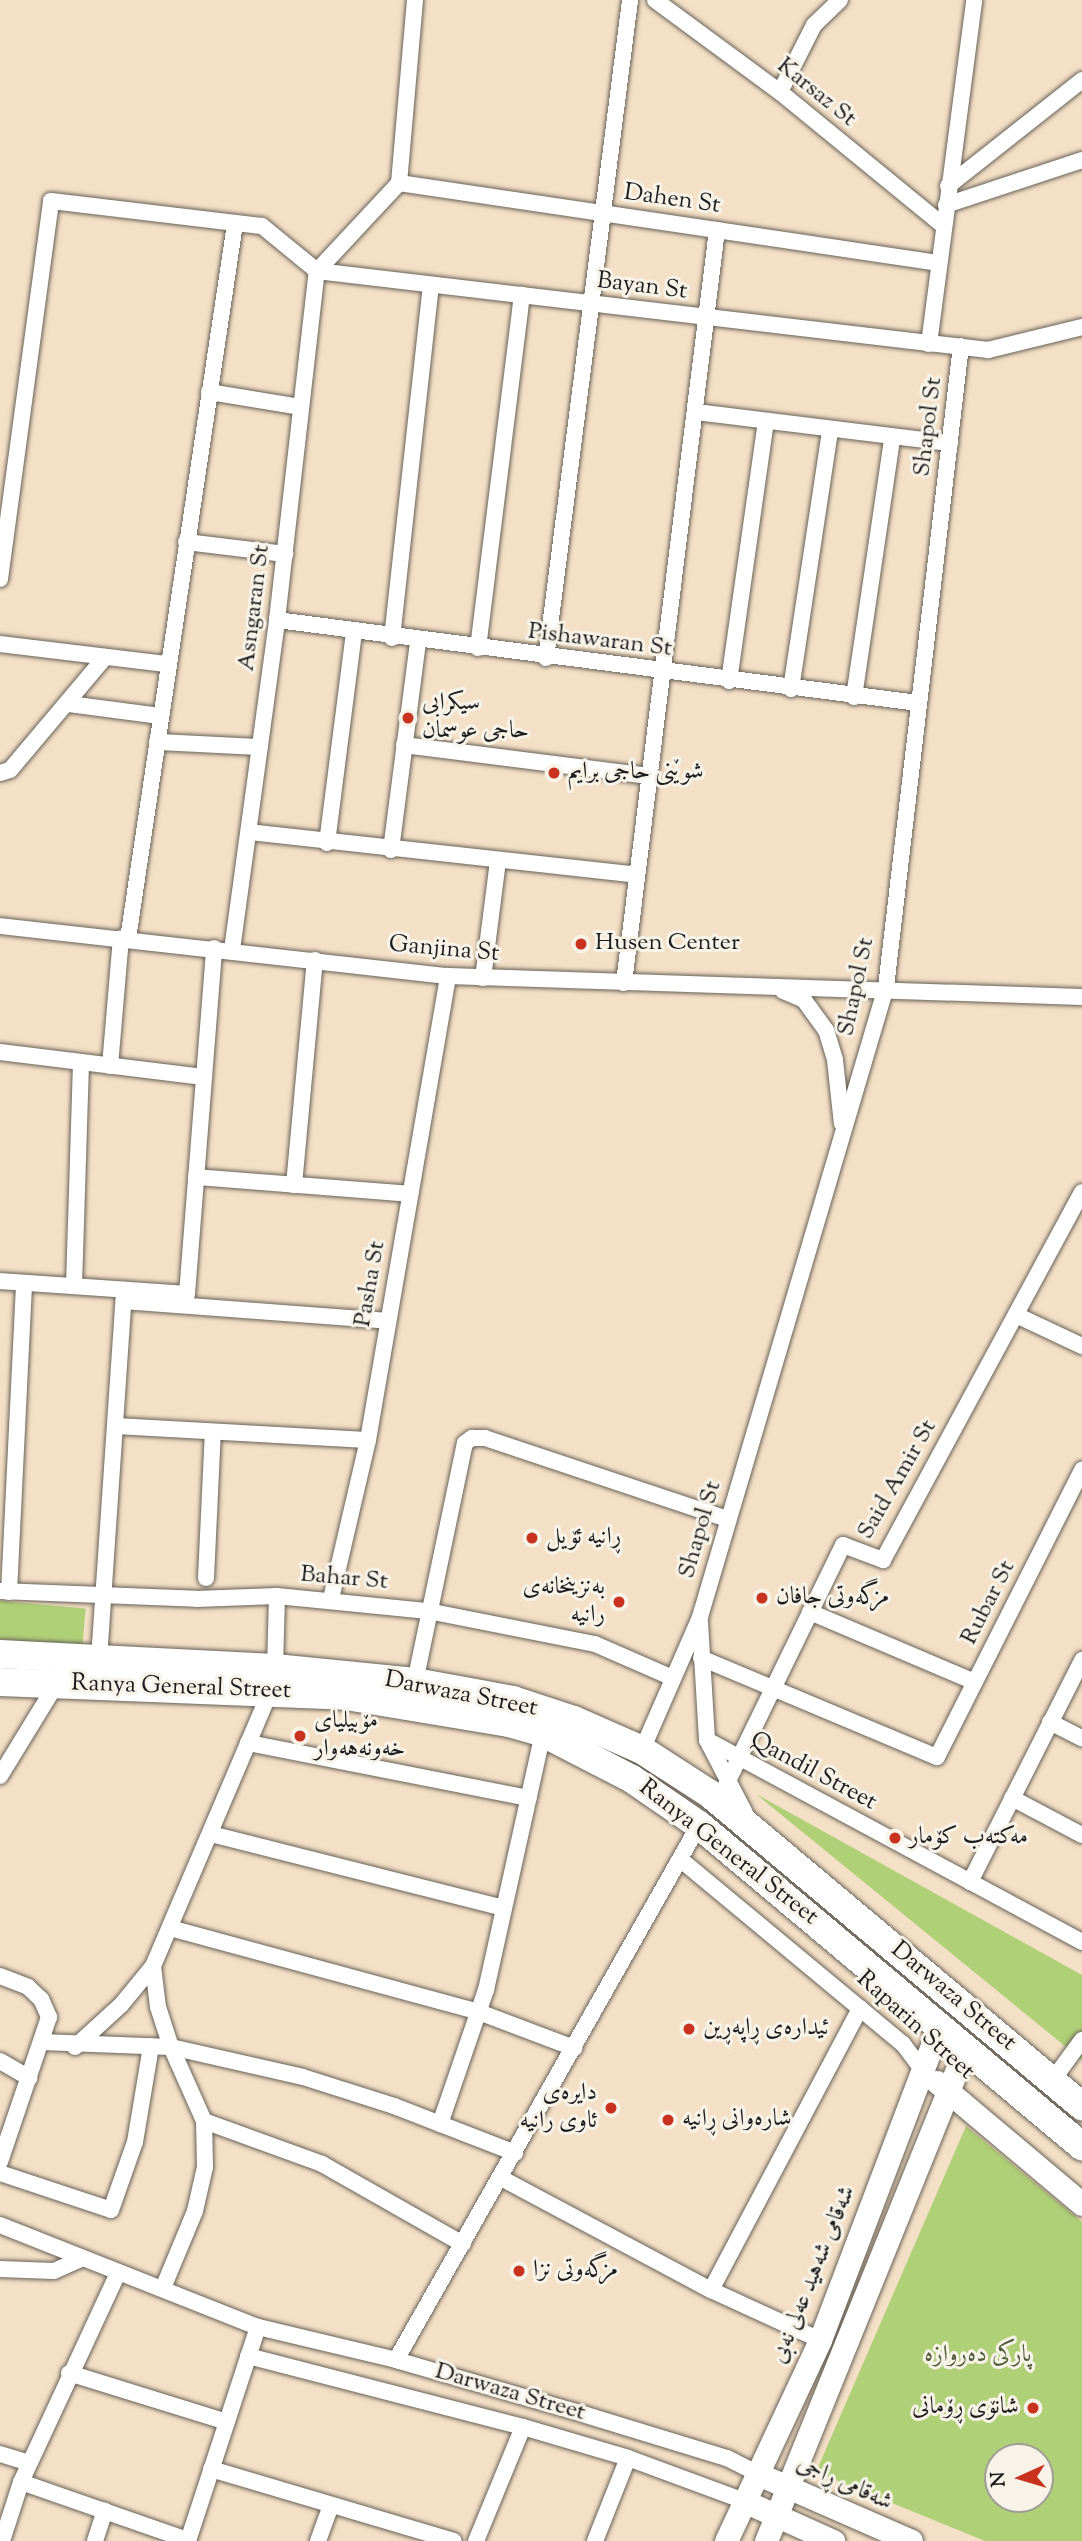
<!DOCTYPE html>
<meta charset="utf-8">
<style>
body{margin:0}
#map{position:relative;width:1082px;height:2541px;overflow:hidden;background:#f4e0c6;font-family:"Sorts Mill Goudy",Amiri,serif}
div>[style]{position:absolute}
.green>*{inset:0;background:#b0d077;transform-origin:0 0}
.roads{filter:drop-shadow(0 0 2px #686158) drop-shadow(0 0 2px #686158)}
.street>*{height:16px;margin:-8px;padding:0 8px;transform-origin:8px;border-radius:8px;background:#fff}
.secondary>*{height:23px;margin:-11.5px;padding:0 11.5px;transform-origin:11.5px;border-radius:11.5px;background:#fff}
.highway>*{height:28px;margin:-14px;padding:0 14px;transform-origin:14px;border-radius:14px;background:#fff}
.dots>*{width:19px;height:19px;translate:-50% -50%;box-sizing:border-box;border:4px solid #f7f3e8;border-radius:50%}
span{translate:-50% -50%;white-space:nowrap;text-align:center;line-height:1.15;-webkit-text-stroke:6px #f7f3e8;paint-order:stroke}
.street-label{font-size:24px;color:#1c1c1c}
.poi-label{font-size:24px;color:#1c1c1c}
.left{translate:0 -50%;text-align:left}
.right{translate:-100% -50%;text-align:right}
.park-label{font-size:24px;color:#505b3c}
.north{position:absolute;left:984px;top:2443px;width:70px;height:70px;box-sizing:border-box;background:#f7f3e8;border:2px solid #9f9d96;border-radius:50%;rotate:266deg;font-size:19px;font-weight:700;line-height:28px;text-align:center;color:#1c1c1c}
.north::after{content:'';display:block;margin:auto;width:24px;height:32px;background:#c8321e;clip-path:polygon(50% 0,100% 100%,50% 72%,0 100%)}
</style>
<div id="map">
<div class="green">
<i style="left:0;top:1601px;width:86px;height:38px;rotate:5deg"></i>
<i style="clip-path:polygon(756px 1794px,1082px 1975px,1082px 2060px)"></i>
<i style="clip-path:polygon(evenodd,966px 2126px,1082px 2222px,1082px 2541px,985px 2541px,816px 2472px,966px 2126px,998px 2457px,1040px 2457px,1040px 2499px,998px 2499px,998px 2457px)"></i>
</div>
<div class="roads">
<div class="street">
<i style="left:655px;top:0;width:155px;rotate:36.4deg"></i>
<i style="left:780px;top:92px;width:212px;rotate:39.3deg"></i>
<i style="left:780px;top:92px;width:75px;rotate:-63.1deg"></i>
<i style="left:814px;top:25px;width:36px;rotate:-44deg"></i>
<i style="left:399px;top:183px;width:546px;rotate:8.43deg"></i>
<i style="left:948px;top:186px;width:171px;rotate:-38.3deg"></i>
<i style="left:946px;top:205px;width:143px;rotate:-18.3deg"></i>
<i style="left:317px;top:271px;width:676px;rotate:6.71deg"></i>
<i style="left:988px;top:350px;width:97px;rotate:-13.7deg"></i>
<i style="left:317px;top:271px;width:120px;rotate:-47deg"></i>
<i style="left:399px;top:183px;width:184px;rotate:-85deg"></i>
<i style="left:929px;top:344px;width:347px;rotate:-82.5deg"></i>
<i style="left:209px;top:392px;width:93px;rotate:9.3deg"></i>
<i style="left:696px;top:412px;width:256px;rotate:7deg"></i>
<i style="left:186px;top:542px;width:100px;rotate:6.9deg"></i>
<i style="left:0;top:579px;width:381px;rotate:-82.3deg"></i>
<i style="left:51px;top:201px;width:212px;rotate:6.8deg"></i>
<i style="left:262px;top:226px;width:71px;rotate:39.3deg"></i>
<i style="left:277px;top:620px;width:646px;rotate:7.38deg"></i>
<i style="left:392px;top:638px;width:355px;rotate:-83.7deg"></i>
<i style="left:0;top:644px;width:167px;rotate:6.9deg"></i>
<i style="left:478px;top:648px;width:356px;rotate:-82.9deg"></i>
<i style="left:546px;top:658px;width:663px;rotate:-82.72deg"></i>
<i style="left:729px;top:681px;width:262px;rotate:-81.9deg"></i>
<i style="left:791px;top:689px;width:261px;rotate:-81.4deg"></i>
<i style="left:854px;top:697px;width:261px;rotate:-81.6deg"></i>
<i style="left:69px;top:704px;width:92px;rotate:7.5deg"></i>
<i style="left:157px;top:742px;width:103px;rotate:2.8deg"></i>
<i style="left:404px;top:745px;width:247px;rotate:7.2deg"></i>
<i style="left:0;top:773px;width:10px;rotate:-17deg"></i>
<i style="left:10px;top:770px;width:148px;rotate:-49.9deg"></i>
<i style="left:249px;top:832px;width:389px;rotate:6.3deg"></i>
<i style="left:327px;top:843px;width:212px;rotate:-82.7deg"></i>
<i style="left:391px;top:850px;width:211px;rotate:-82.6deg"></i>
<i style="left:0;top:926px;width:451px;rotate:6.4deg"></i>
<i style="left:448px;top:976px;width:634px;rotate:1.9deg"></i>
<i style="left:128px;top:939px;width:723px;rotate:-81.49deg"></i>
<i style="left:232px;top:950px;width:333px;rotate:-82.2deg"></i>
<i style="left:277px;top:620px;width:351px;rotate:-83.5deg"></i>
<i style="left:483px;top:978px;width:118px;rotate:-82.7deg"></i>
<i style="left:624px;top:983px;width:759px;rotate:-82.96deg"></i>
<i style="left:783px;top:991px;width:23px;rotate:23deg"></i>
<i style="left:804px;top:1000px;width:37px;rotate:54deg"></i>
<i style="left:826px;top:1030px;width:31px;rotate:73deg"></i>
<i style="left:835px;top:1060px;width:64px;rotate:83.8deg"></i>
<i style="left:0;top:1052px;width:205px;rotate:7deg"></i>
<i style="left:110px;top:1066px;width:128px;rotate:-85.1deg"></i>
<i style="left:196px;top:1177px;width:215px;rotate:4.5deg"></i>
<i style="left:294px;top:1185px;width:226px;rotate:-84.7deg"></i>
<i style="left:0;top:1281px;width:187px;rotate:4deg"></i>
<i style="left:187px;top:1294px;width:347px;rotate:-85.5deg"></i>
<i style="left:74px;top:1286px;width:224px;rotate:-88.2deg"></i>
<i style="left:124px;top:1301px;width:264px;rotate:4.3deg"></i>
<i style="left:1016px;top:1315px;width:73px;rotate:25.2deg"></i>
<i style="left:115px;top:1426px;width:253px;rotate:3.2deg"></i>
<i style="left:206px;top:1578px;width:146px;rotate:-87.3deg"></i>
<i style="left:0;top:1591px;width:196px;rotate:2.3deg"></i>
<i style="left:196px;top:1599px;width:81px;rotate:-2.1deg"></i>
<i style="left:277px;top:1596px;width:152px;rotate:5.7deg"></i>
<i style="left:428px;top:1611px;width:170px;rotate:11.2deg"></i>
<i style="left:595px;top:1644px;width:85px;rotate:23.6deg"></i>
<i style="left:9px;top:1592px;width:309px;rotate:-87.2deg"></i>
<i style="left:331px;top:1599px;width:163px;rotate:-76.9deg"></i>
<i style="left:368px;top:1440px;width:471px;rotate:-80.2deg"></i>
<i style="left:810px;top:1612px;width:179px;rotate:23deg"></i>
<i style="left:700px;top:1622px;width:118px;rotate:86.6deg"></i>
<i style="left:707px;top:1740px;width:82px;rotate:62.5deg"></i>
<i style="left:701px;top:1658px;width:256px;rotate:22.8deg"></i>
<i style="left:937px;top:1757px;width:322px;rotate:-63.2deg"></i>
<i style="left:99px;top:1659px;width:370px;rotate:-86.1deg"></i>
<i style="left:275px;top:1668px;width:72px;rotate:-88.4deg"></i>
<i style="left:415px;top:1682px;width:244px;rotate:-78.2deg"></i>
<i style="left:465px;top:1443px;width:9px;rotate:-36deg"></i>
<i style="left:472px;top:1438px;width:13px"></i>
<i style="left:485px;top:1438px;width:255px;rotate:18.5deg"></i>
<i style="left:1050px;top:1722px;width:36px;rotate:27deg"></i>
<i style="left:707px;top:1740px;width:426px;rotate:28.3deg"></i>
<i style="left:248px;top:1743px;width:286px;rotate:11.1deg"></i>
<i style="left:642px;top:1750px;width:145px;rotate:-66.4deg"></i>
<i style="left:700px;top:1617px;width:657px;rotate:-73.55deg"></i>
<i style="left:886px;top:987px;width:645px;rotate:-83.33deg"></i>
<i style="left:0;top:1776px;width:109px;rotate:-58.5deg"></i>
<i style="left:726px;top:1785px;width:267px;rotate:-64deg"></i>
<i style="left:843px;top:1545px;width:43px;rotate:20.6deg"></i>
<i style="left:883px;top:1560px;width:418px;rotate:-61.6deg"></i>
<i style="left:1012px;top:1798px;width:79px;rotate:27.9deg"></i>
<i style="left:211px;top:1834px;width:302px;rotate:14.2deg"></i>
<i style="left:680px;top:1859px;width:290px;rotate:39.7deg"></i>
<i style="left:903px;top:2044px;width:30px;rotate:53deg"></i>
<i style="left:970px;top:1882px;width:249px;rotate:-63.2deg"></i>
<i style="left:170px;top:1928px;width:320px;rotate:15.2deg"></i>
<i style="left:479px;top:2012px;width:102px;rotate:20.8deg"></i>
<i style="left:0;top:1976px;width:30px;rotate:21deg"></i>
<i style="left:28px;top:1987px;width:18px;rotate:43deg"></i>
<i style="left:41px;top:1999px;width:20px;rotate:66deg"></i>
<i style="left:49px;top:2017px;width:153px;rotate:108.7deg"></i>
<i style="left:41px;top:2042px;width:130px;rotate:2.2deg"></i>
<i style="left:171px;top:2047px;width:135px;rotate:12.8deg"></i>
<i style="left:303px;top:2077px;width:96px;rotate:17.7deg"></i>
<i style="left:394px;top:2106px;width:130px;rotate:21.2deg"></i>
<i style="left:75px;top:2047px;width:62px;rotate:-42.4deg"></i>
<i style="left:121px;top:2005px;width:50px;rotate:-50.6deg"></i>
<i style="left:0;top:2061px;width:34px;rotate:30deg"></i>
<i style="left:1052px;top:2081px;width:51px;rotate:-53.8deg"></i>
<i style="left:204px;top:2121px;width:126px;rotate:20deg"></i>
<i style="left:322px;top:2164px;width:162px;rotate:29.6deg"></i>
<i style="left:440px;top:2124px;width:142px;rotate:-71.1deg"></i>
<i style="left:486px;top:1990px;width:263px;rotate:-77.5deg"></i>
<i style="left:0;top:2173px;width:117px;rotate:18.4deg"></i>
<i style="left:111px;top:2210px;width:72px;rotate:-70.6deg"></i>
<i style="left:135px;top:2142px;width:97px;rotate:-80.5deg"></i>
<i style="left:501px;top:2178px;width:238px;rotate:28.1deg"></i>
<i style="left:711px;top:2290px;width:120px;rotate:24.6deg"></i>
<i style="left:0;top:2225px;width:277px;rotate:21.6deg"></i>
<i style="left:258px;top:2327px;width:142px;rotate:13.4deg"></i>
<i style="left:396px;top:2360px;width:198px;rotate:16.1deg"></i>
<i style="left:586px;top:2415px;width:147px;rotate:17deg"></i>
<i style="left:727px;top:2458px;width:35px;rotate:27deg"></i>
<i style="left:0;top:2269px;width:54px;rotate:2.1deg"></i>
<i style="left:54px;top:2271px;width:30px;rotate:-24deg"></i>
<i style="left:163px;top:2288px;width:83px;rotate:-67.4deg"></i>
<i style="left:195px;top:2211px;width:45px;rotate:-77.2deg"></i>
<i style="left:205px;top:2167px;width:46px;rotate:-91.2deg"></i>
<i style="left:204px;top:2121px;width:81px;rotate:-114deg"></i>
<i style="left:171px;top:2047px;width:42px;rotate:-108deg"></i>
<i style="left:158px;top:2007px;width:41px;rotate:-97deg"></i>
<i style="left:153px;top:1966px;width:298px;rotate:-66.9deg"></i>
<i style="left:711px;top:2290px;width:319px;rotate:-62.1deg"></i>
<i style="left:248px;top:2356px;width:284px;rotate:14.5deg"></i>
<i style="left:523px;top:2427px;width:109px;rotate:16.4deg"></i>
<i style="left:628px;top:2458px;width:124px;rotate:20.3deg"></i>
<i style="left:396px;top:2360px;width:615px;rotate:-60.47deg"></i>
<i style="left:69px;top:2373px;width:165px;rotate:17.2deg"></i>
<i style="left:0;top:2454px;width:30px;rotate:17deg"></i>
<i style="left:211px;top:2469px;width:253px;rotate:16.5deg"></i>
<i style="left:21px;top:2482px;width:177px;rotate:19.2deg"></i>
<i style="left:2px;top:2541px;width:62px;rotate:-72.1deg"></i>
<i style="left:21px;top:2482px;width:230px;rotate:-65.1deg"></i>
<i style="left:95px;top:2541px;width:32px;rotate:-72deg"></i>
<i style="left:188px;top:2541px;width:225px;rotate:-71.9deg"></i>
<i style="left:318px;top:2541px;width:38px;rotate:-70deg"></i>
<i style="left:476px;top:2541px;width:123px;rotate:-67.6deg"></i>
<i style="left:595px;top:2541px;width:89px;rotate:-68.3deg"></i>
</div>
<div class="secondary">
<i style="left:937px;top:2082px;width:189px;rotate:40.1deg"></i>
<i style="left:758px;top:2474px;width:167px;rotate:23.6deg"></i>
<i style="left:744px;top:2501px;width:98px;rotate:24.2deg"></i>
<i style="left:726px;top:2541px;width:222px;rotate:-64.9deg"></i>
<i style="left:820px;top:2340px;width:338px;rotate:-69.2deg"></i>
<i style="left:766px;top:2541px;width:533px;rotate:-67.96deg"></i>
</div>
<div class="highway">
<i style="left:0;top:1654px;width:275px;rotate:2.9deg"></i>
<i style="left:275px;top:1668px;width:141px;rotate:5.7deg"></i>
<i style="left:415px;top:1682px;width:100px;rotate:10.4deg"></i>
<i style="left:513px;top:1700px;width:64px;rotate:18.2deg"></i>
<i style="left:574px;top:1720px;width:74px;rotate:23.8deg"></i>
<i style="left:642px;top:1750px;width:81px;rotate:32.9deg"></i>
<i style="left:710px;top:1794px;width:486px;rotate:40deg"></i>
<i style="left:0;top:1682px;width:346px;rotate:2.3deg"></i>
<i style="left:346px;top:1696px;width:165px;rotate:9.4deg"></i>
<i style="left:509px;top:1723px;width:35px;rotate:16deg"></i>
<i style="left:543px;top:1733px;width:100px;rotate:27.3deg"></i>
<i style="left:632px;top:1779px;width:81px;rotate:34.5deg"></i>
<i style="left:699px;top:1825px;width:500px;rotate:40deg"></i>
</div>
</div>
<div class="dots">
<i style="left:408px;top:718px;background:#c8321e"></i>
<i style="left:554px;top:773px;background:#c8321e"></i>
<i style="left:581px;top:944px;background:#c8321e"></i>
<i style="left:532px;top:1538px;background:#c8321e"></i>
<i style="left:762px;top:1598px;background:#c8321e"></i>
<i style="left:619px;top:1602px;background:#c8321e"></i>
<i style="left:300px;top:1736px;background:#c8321e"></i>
<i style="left:895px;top:1838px;background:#c8321e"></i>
<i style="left:689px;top:2029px;background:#c8321e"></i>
<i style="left:611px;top:2108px;background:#c8321e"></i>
<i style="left:668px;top:2120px;background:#c8321e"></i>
<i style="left:519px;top:2271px;background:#c8321e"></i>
<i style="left:1033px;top:2408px;background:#c8321e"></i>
</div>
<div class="street-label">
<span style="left:816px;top:93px;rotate:39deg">Karsaz St</span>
<span style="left:672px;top:200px;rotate:8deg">Dahen St</span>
<span style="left:642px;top:287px;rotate:7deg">Bayan St</span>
<span style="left:929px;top:427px;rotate:-83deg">Shapol St</span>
<span style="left:255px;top:608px;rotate:-83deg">Asngaran St</span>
<span style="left:600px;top:641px;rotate:7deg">Pishawaran St</span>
<span style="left:444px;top:950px;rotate:5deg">Ganjina St</span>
<span style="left:857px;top:987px;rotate:-78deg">Shapol St</span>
<span style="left:371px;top:1284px;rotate:-80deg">Pasha St</span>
<span style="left:898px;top:1480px;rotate:-60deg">Said Amir St</span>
<span style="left:701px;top:1530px;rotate:-74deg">Shapol St</span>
<span style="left:344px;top:1579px;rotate:5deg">Bahar St</span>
<span style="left:989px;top:1603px;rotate:-63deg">Rubar St</span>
<span style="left:181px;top:1688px;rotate:2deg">Ranya General Street</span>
<span style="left:461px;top:1695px;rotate:11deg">Darwaza Street</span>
<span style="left:813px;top:1772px;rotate:28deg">Qandil Street</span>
<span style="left:728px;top:1853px;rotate:38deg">Ranya General Street</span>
<span style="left:953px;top:1997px;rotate:40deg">Darwaza Street</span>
<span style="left:915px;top:2026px;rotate:42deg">Raparin Street</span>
<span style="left:814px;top:2275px;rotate:-68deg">شەقامی شەهید عەلی نەبی</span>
<span style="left:510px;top:2393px;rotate:16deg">Darwaza Street</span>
<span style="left:844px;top:2484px;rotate:24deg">شەقامی ڕاجی</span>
</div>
<div class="poi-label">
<span class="left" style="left:422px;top:718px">سیکرابی<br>حاجی عوسمان</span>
<span class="left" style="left:568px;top:773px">شوێنی حاجی برایم</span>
<span class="left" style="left:595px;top:944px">Husen Center</span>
<span class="left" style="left:546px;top:1538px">ڕانیە ئۆیل</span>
<span class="right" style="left:605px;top:1602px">بەنزینخانەی<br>رانیە</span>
<span class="left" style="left:776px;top:1598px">مزگەوتی جافان</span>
<span class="left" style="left:314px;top:1736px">مۆبیلیای<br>خەونەهەوار</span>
<span class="left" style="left:909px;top:1838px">مەکتەب کۆمار</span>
<span class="left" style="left:703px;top:2029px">ئیدارەی ڕاپەڕین</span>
<span class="right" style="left:597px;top:2108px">دایرەی<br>ئاوی رانیە</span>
<span class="left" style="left:682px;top:2120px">شارەوانی ڕانیە</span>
<span class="left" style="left:533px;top:2271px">مزگەوتی نزا</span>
<span class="right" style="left:1019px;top:2408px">شانۆی ڕۆمانی</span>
</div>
<div class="park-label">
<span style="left:978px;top:2356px">پارکی دەروازە</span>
</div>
<div class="north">N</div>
</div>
